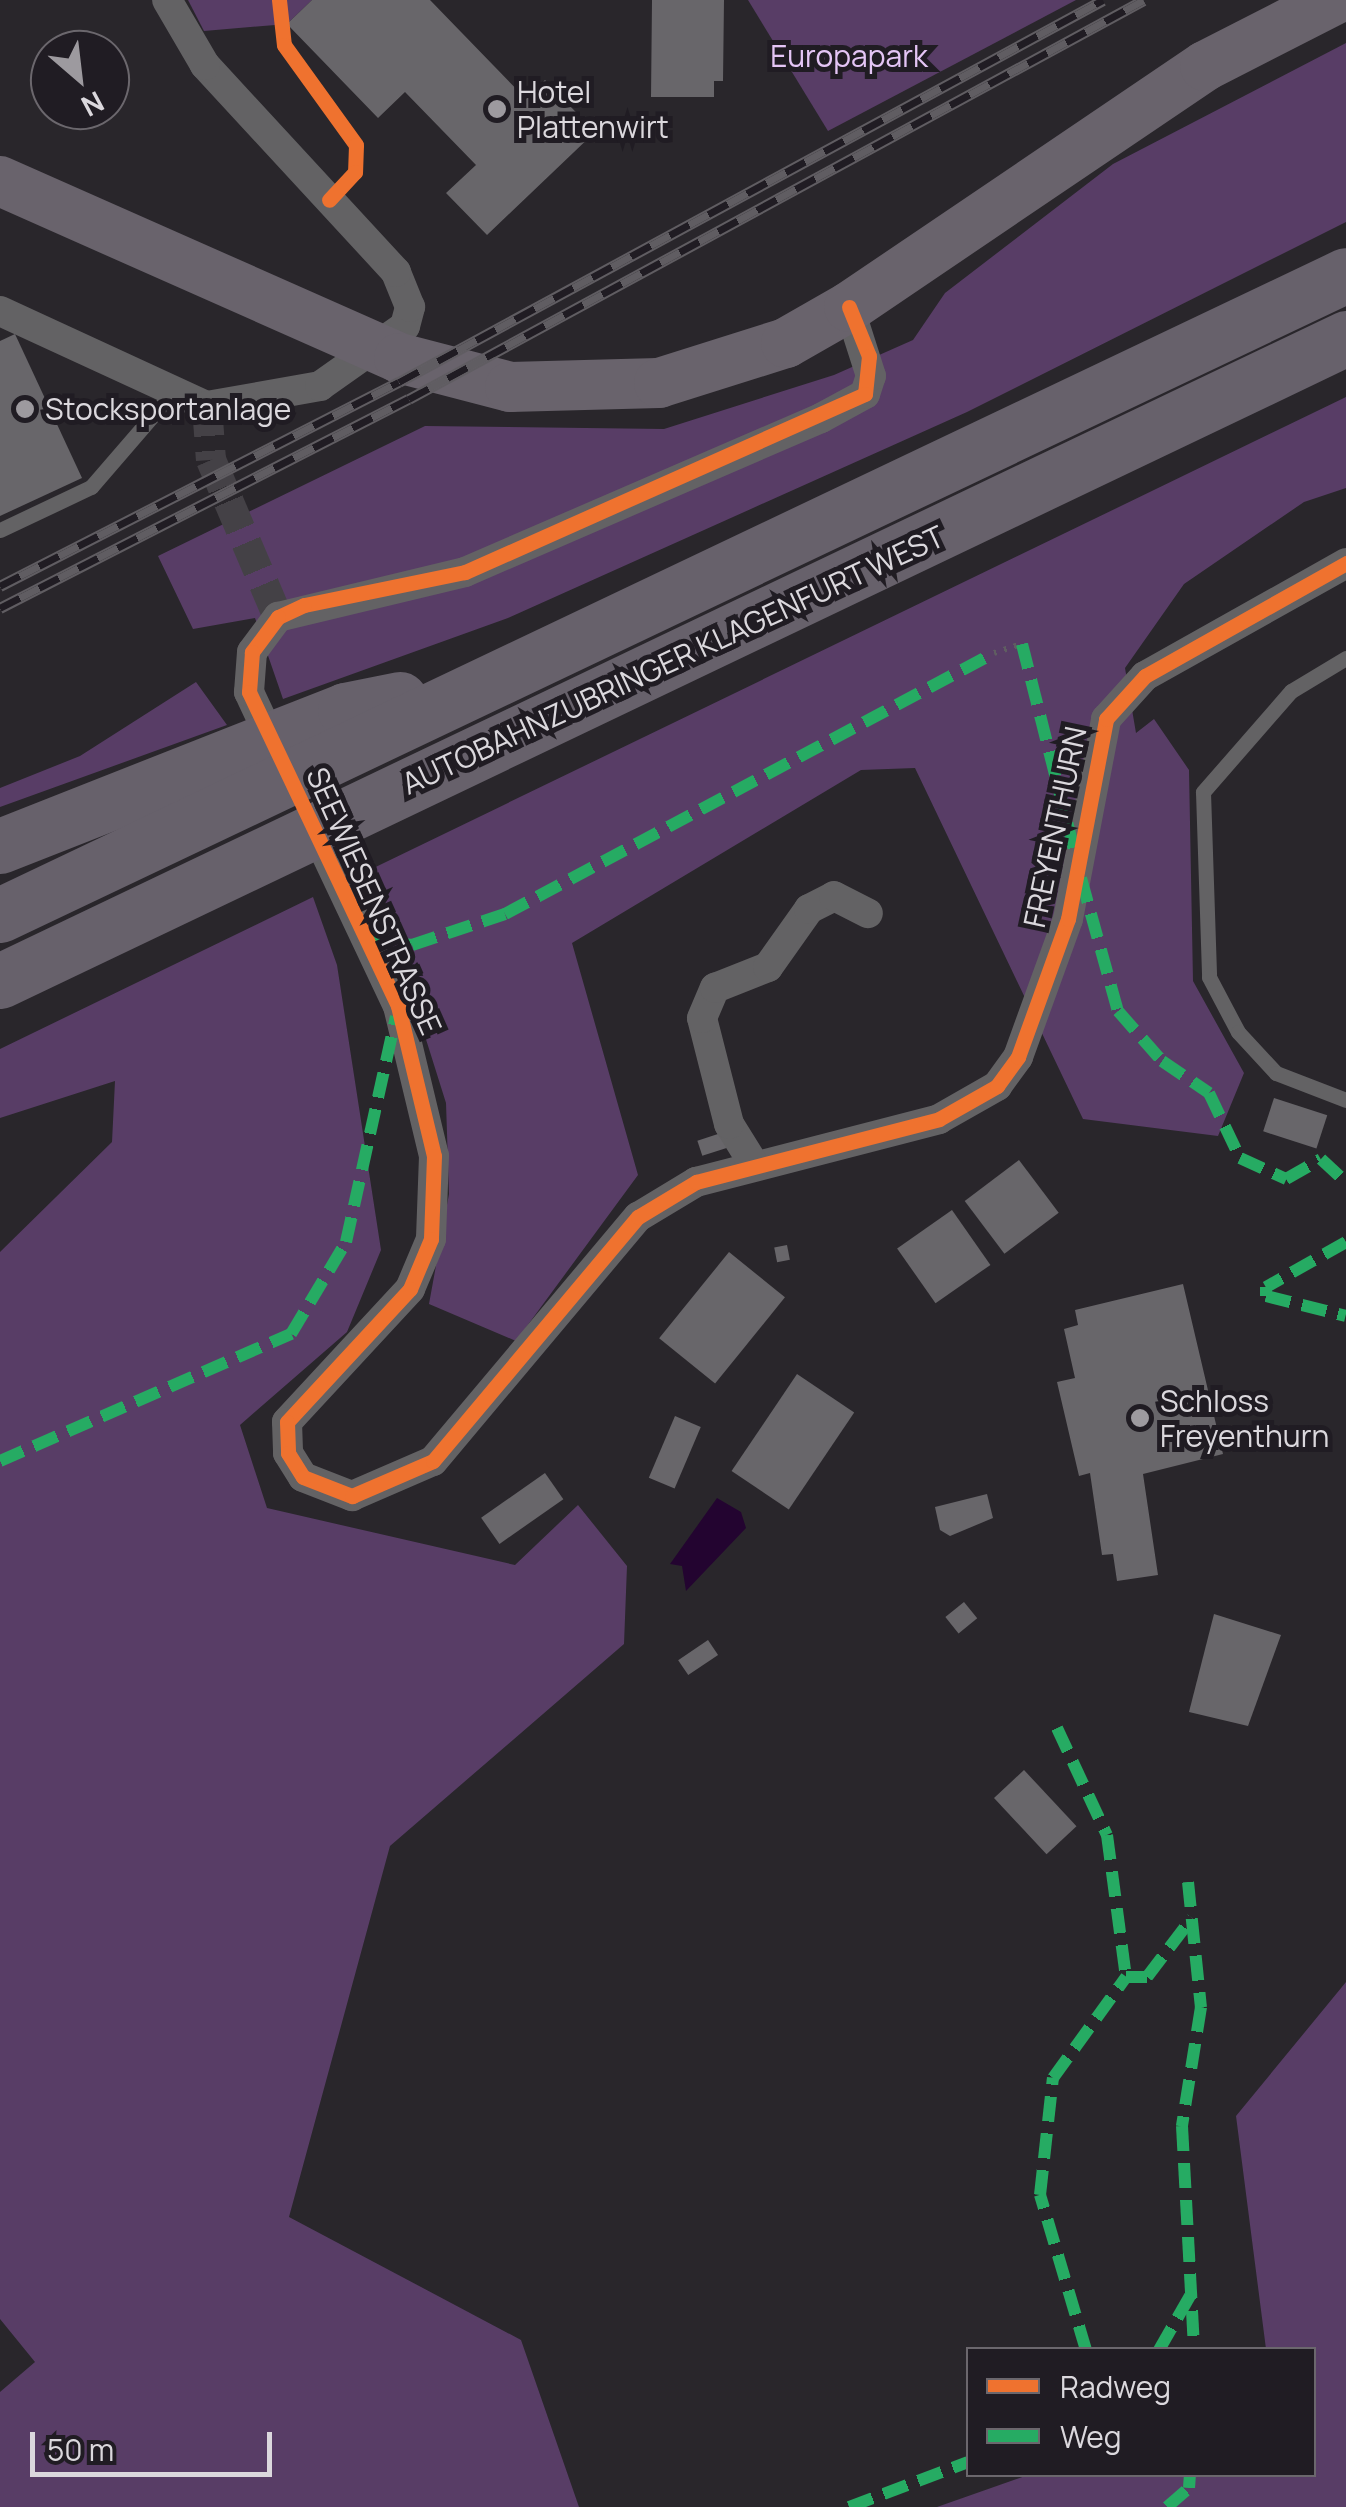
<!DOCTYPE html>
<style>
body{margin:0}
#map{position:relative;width:1346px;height:2507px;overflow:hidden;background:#29262b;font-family:Manrope,sans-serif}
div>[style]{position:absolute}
.green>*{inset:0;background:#583d66}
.water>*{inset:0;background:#230430}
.building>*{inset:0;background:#68666a;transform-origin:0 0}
.minor-tunnel>*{height:30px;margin-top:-15px;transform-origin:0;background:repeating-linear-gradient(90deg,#444146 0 30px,transparent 0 45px)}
.path>*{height:6px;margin-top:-3px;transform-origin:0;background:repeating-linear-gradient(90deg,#5f5d61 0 2.5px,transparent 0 10.5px)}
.service>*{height:15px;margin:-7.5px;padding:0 7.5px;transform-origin:7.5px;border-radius:7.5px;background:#636264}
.minor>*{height:30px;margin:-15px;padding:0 15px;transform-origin:15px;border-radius:15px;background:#636264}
.primary>*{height:50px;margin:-25px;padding:0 25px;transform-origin:25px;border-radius:25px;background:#69636c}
.motorway>*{height:55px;margin:-27.5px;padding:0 27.5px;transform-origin:27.5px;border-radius:27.5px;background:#67616b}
.rail>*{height:11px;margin-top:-5.5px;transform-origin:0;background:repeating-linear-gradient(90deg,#201c23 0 22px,#605d62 0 44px);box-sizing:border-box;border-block:2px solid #605d62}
.quiet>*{height:12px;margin-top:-6px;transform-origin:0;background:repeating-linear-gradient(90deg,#26ab63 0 25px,transparent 0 37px)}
.cycleway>*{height:15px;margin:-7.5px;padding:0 7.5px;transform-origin:7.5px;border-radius:7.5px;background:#ef722f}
.dots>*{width:28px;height:28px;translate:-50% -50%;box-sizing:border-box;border:5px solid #201c23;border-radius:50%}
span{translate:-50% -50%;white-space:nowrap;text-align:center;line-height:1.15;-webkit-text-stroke:10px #201c23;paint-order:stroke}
.park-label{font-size:30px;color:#e4c5f5}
.poi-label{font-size:30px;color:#dbd8dd}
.left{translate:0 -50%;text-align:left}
.street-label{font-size:30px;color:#dbd8dd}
.legend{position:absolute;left:966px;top:2347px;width:350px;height:130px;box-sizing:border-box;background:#201c23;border:2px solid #6b676d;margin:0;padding:12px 18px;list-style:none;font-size:30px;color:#dbd8dd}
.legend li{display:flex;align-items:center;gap:20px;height:50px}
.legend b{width:50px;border:2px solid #6b676d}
.north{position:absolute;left:30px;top:30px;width:100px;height:100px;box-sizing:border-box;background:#201c23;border:2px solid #6b676d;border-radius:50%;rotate:152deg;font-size:28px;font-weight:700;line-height:40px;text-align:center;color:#dbd8dd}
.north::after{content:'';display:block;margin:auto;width:35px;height:45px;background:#9d9a9f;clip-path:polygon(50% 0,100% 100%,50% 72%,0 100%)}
.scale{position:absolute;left:30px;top:2432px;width:242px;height:45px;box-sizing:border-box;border:5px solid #dbd8dd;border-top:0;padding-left:12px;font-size:30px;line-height:35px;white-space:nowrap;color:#dbd8dd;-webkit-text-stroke:8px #201c23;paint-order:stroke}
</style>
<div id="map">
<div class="green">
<i style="clip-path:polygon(188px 0,312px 0,287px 24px,204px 31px)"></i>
<i style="clip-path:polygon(748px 0,1076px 0,828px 131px)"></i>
<i style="clip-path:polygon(1346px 43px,1346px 222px,967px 412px,508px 618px,283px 699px,255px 618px,193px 629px,158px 556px,425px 426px,664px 429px,834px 375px,913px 340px,945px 293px,1113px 164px)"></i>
<i style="clip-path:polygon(1346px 397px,1346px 488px,1304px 502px,1184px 584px,1125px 668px,1136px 733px,1154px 719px,1189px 770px,1193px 981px,1244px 1073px,1218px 1136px,1083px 1119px,915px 768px,861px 770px,572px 943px,638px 1175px,516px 1341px,429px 1304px,449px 1194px,446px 1103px,402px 963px,357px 876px)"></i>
<i style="clip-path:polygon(196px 682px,227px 725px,0 807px,0 788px,80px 756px)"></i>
<i style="clip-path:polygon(313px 897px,337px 965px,381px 1250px,347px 1332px,240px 1425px,267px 1508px,515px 1565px,578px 1505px,627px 1566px,624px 1644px,390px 1846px,289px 2217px,521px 2340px,579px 2507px,0 2507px,0 2392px,35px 2362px,0 2319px,0 1252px,112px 1142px,115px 1081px,0 1118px,0 1049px)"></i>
<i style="clip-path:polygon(1346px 1982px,1346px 2507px,937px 2507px,1028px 2475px,1314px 2474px,1314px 2350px,1266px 2349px,1236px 2116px)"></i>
</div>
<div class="water">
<i style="clip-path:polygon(717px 1498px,741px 1512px,746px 1528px,686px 1591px,682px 1566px,670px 1564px)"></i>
</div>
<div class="building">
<i style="clip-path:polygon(312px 0,430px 0,526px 99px,545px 80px,595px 132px,487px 235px,446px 193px,476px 165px,405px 92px,378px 118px,287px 24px)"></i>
<i style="clip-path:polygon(652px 0,724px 0,723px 81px,714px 81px,714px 97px,651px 97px)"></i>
<i style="clip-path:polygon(15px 334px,82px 478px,0 516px,0 341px)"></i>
<i style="left:1274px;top:1098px;width:56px;height:35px;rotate:18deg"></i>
<i style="left:724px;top:1132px;width:16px;height:28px;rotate:72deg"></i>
<i style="left:1019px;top:1160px;width:66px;height:68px;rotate:53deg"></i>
<i style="left:952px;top:1210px;width:67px;height:67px;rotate:55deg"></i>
<i style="left:787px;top:1245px;width:15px;height:13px;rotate:79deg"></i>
<i style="left:729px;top:1252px;width:72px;height:111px;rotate:39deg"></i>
<i style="clip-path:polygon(1183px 1284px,1223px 1454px,1143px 1474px,1158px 1575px,1117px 1581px,1113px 1554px,1102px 1555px,1090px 1473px,1079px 1476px,1057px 1382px,1075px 1378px,1064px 1329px,1078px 1325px,1075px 1310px)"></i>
<i style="left:797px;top:1374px;width:69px;height:117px;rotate:34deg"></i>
<i style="left:675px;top:1416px;width:28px;height:67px;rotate:23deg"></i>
<i style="left:545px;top:1473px;width:32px;height:78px;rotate:55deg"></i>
<i style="clip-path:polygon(987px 1494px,993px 1518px,950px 1536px,940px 1530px,935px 1507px)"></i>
<i style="left:964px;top:1602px;width:21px;height:24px;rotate:51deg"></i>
<i style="clip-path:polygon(1214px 1614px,1281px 1635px,1248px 1726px,1189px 1712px)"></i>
<i style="left:708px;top:1640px;width:18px;height:36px;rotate:56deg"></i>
<i style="left:1024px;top:1770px;width:77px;height:41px;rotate:47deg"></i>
</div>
<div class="minor-tunnel">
<i style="left:207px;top:406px;width:54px;rotate:85.8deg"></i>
<i style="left:211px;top:460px;width:171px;rotate:66.9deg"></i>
</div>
<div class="path">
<i style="left:994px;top:653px;width:29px;rotate:-18deg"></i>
</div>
<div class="service">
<i style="left:0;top:530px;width:101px;rotate:-25.3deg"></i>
<i style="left:91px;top:487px;width:127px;rotate:-49.2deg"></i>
<i style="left:1346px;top:658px;width:64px;rotate:149deg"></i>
<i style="left:1291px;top:691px;width:134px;rotate:131.1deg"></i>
<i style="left:1203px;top:792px;width:185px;rotate:88.1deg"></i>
<i style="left:1209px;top:977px;width:62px;rotate:62.2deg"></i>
<i style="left:1238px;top:1032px;width:56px;rotate:47.2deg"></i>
<i style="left:1276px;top:1073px;width:75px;rotate:21.1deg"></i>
</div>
<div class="minor">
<i style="left:0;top:311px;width:228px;rotate:24.7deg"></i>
<i style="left:207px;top:406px;width:115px;rotate:-10deg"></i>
<i style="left:320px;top:386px;width:104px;rotate:-35.2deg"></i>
<i style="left:405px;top:326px;width:20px;rotate:-75deg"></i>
<i style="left:410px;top:307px;width:38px;rotate:-112deg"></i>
<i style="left:396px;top:272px;width:282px;rotate:-132.7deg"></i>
<i style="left:205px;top:65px;width:75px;rotate:-120.3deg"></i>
<i style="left:276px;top:750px;width:64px;rotate:-115deg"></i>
<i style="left:249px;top:692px;width:40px;rotate:-85.7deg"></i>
<i style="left:252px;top:652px;width:44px;rotate:-53.4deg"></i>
<i style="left:278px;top:617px;width:192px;rotate:-13.5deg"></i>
<i style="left:465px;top:572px;width:388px;rotate:-23.4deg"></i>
<i style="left:821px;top:418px;width:50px;rotate:-28.6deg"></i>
<i style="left:865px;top:394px;width:19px;rotate:-72deg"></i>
<i style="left:871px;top:376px;width:72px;rotate:-107.7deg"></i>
<i style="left:309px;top:818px;width:208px;rotate:64.7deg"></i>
<i style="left:398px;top:1006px;width:154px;rotate:76.5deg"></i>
<i style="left:434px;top:1156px;width:83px;rotate:92.1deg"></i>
<i style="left:431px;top:1239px;width:54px;rotate:112.8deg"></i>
<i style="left:410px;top:1289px;width:181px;rotate:132.8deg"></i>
<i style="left:287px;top:1422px;width:31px;rotate:88deg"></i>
<i style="left:288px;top:1453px;width:28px;rotate:58deg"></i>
<i style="left:303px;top:1477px;width:53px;rotate:21.2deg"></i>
<i style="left:352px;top:1496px;width:88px;rotate:-23.4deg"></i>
<i style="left:433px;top:1461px;width:319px;rotate:-50deg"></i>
<i style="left:638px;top:1217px;width:68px;rotate:-31.1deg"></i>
<i style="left:696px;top:1182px;width:251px;rotate:-14.5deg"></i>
<i style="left:939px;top:1119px;width:67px;rotate:-29.6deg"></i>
<i style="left:997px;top:1086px;width:36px;rotate:-54deg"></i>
<i style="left:1018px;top:1057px;width:147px;rotate:-70.1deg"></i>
<i style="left:1068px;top:919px;width:204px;rotate:-79.2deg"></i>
<i style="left:1106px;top:719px;width:58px;rotate:-47.8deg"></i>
<i style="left:1145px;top:676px;width:231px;rotate:-29.3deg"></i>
<i style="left:755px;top:1166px;width:49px;rotate:-121.8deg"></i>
<i style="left:729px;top:1124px;width:109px;rotate:-104.3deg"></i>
<i style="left:702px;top:1018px;width:33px;rotate:-67deg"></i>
<i style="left:715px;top:988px;width:57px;rotate:-21.6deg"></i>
<i style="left:768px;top:967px;width:71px;rotate:-54.7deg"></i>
<i style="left:809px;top:909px;width:28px;rotate:-27deg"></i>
<i style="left:834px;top:896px;width:38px;rotate:27deg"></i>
</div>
<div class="primary">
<i style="left:0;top:181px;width:436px;rotate:23.9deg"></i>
<i style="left:399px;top:358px;width:115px;rotate:14.6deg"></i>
<i style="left:510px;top:387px;width:149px;rotate:-1.5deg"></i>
<i style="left:659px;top:383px;width:133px;rotate:-17.5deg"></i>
<i style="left:786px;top:343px;width:73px;rotate:-29.7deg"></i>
<i style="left:849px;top:307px;width:430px;rotate:-34.1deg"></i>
<i style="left:1205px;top:66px;width:145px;rotate:-27.1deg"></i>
</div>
<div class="motorway">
<i style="left:0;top:846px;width:371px;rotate:-21.5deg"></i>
<i style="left:345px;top:710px;width:56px;rotate:-11.3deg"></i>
<i style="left:0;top:915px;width:1490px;rotate:-25.43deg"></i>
<i style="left:0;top:981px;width:1492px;rotate:-25.53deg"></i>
</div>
<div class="rail">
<i style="left:0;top:586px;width:448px;rotate:-27.1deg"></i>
<i style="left:399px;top:382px;width:801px;rotate:-28.48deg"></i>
<i style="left:0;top:608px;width:459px;rotate:-27.1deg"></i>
<i style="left:409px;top:399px;width:836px;rotate:-28.5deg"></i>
</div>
<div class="quiet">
<i style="left:1022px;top:644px;width:211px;rotate:75.8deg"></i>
<i style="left:1081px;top:878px;width:138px;rotate:74.5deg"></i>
<i style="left:1118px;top:1011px;width:67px;rotate:48.7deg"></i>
<i style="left:1162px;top:1061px;width:57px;rotate:34.2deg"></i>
<i style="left:1209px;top:1093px;width:72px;rotate:64.5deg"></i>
<i style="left:1240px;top:1158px;width:51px;rotate:24.5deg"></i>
<i style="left:1286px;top:1179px;width:40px;rotate:-29.7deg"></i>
<i style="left:1321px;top:1159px;width:34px;rotate:43deg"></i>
<i style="left:366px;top:939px;width:46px;rotate:7.4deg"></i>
<i style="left:412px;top:945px;width:98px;rotate:-18.4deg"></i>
<i style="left:505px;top:914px;width:554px;rotate:-28.09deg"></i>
<i style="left:1346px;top:1242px;width:92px;rotate:150.6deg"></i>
<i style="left:1266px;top:1287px;width:9px;rotate:90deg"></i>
<i style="left:1266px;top:1296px;width:82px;rotate:14deg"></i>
<i style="left:0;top:1461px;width:318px;rotate:-23.6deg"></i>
<i style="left:291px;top:1334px;width:107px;rotate:-59.1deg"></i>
<i style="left:346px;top:1242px;width:231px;rotate:-77.5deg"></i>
<i style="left:1057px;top:1728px;width:118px;rotate:65deg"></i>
<i style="left:1107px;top:1835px;width:143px;rotate:82.4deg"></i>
<i style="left:1188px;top:1882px;width:126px;rotate:84.1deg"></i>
<i style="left:1201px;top:2007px;width:121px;rotate:99.1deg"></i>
<i style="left:1182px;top:2126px;width:224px;rotate:86.9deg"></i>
<i style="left:1086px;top:2350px;width:162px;rotate:-106.5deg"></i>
<i style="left:1040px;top:2195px;width:118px;rotate:-83.7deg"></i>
<i style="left:1053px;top:2078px;width:125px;rotate:-54.1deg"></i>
<i style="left:1126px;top:1977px;width:21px"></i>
<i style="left:1147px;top:1977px;width:74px;rotate:-52.7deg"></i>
<i style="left:1159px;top:2350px;width:70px;rotate:-60.2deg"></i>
<i style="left:849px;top:2507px;width:127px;rotate:-20.7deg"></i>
<i style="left:1167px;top:2507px;width:29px;rotate:-41deg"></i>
<i style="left:1189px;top:2488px;width:14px;rotate:-86deg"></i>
</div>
<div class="cycleway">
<i style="left:279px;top:0;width:45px;rotate:83.7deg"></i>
<i style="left:284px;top:45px;width:123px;rotate:54.2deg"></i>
<i style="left:356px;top:145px;width:27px;rotate:92deg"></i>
<i style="left:355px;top:172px;width:38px;rotate:133deg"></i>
<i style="left:849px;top:307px;width:53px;rotate:67.8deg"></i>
<i style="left:869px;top:356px;width:38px;rotate:96deg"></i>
<i style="left:865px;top:394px;width:438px;rotate:156deg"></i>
<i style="left:465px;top:572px;width:164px;rotate:168.4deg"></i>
<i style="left:304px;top:605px;width:29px;rotate:155deg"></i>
<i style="left:278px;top:617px;width:44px;rotate:126.6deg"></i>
<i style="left:252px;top:652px;width:40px;rotate:94.3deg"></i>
<i style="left:249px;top:692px;width:348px;rotate:64.6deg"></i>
<i style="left:398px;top:1006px;width:154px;rotate:76.5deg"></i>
<i style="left:434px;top:1156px;width:83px;rotate:92.1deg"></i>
<i style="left:431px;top:1239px;width:54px;rotate:112.8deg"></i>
<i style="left:410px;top:1289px;width:181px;rotate:132.8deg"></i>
<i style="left:287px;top:1422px;width:31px;rotate:88deg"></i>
<i style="left:288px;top:1453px;width:28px;rotate:58deg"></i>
<i style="left:303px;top:1477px;width:53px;rotate:21.2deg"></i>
<i style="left:352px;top:1496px;width:88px;rotate:-23.4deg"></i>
<i style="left:433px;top:1461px;width:319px;rotate:-50deg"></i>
<i style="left:638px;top:1217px;width:68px;rotate:-31.1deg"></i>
<i style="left:696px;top:1182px;width:251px;rotate:-14.5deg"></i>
<i style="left:939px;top:1119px;width:67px;rotate:-29.6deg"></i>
<i style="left:997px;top:1086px;width:36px;rotate:-54deg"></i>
<i style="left:1018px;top:1057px;width:147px;rotate:-70.1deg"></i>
<i style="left:1068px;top:919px;width:204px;rotate:-79.2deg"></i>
<i style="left:1106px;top:719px;width:58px;rotate:-47.8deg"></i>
<i style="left:1145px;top:676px;width:231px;rotate:-29.3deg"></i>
</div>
<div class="dots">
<i style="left:497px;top:109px;background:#9d9a9f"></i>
<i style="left:25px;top:409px;background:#9d9a9f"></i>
<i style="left:1140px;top:1418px;background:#9d9a9f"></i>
</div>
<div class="park-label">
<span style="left:849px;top:56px">Europapark</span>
</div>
<div class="poi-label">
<span class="left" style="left:517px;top:109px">Hotel<br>Plattenwirt</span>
<span class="left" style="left:45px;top:409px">Stocksportanlage</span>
<span class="left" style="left:1160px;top:1418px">Schloss<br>Freyenthurn</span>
</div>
<div class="street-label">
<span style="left:673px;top:660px;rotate:-25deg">AUTOBAHNZUBRINGER KLAGENFURT WEST</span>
<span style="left:1055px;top:827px;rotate:-78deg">FREYENTHURN</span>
<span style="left:374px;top:901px;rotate:66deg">SEEWIESENSTRASSE</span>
</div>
<ul class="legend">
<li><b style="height:12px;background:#ef722f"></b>Radweg</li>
<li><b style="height:12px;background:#26ab63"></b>Weg</li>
</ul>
<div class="north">N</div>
<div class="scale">50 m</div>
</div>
